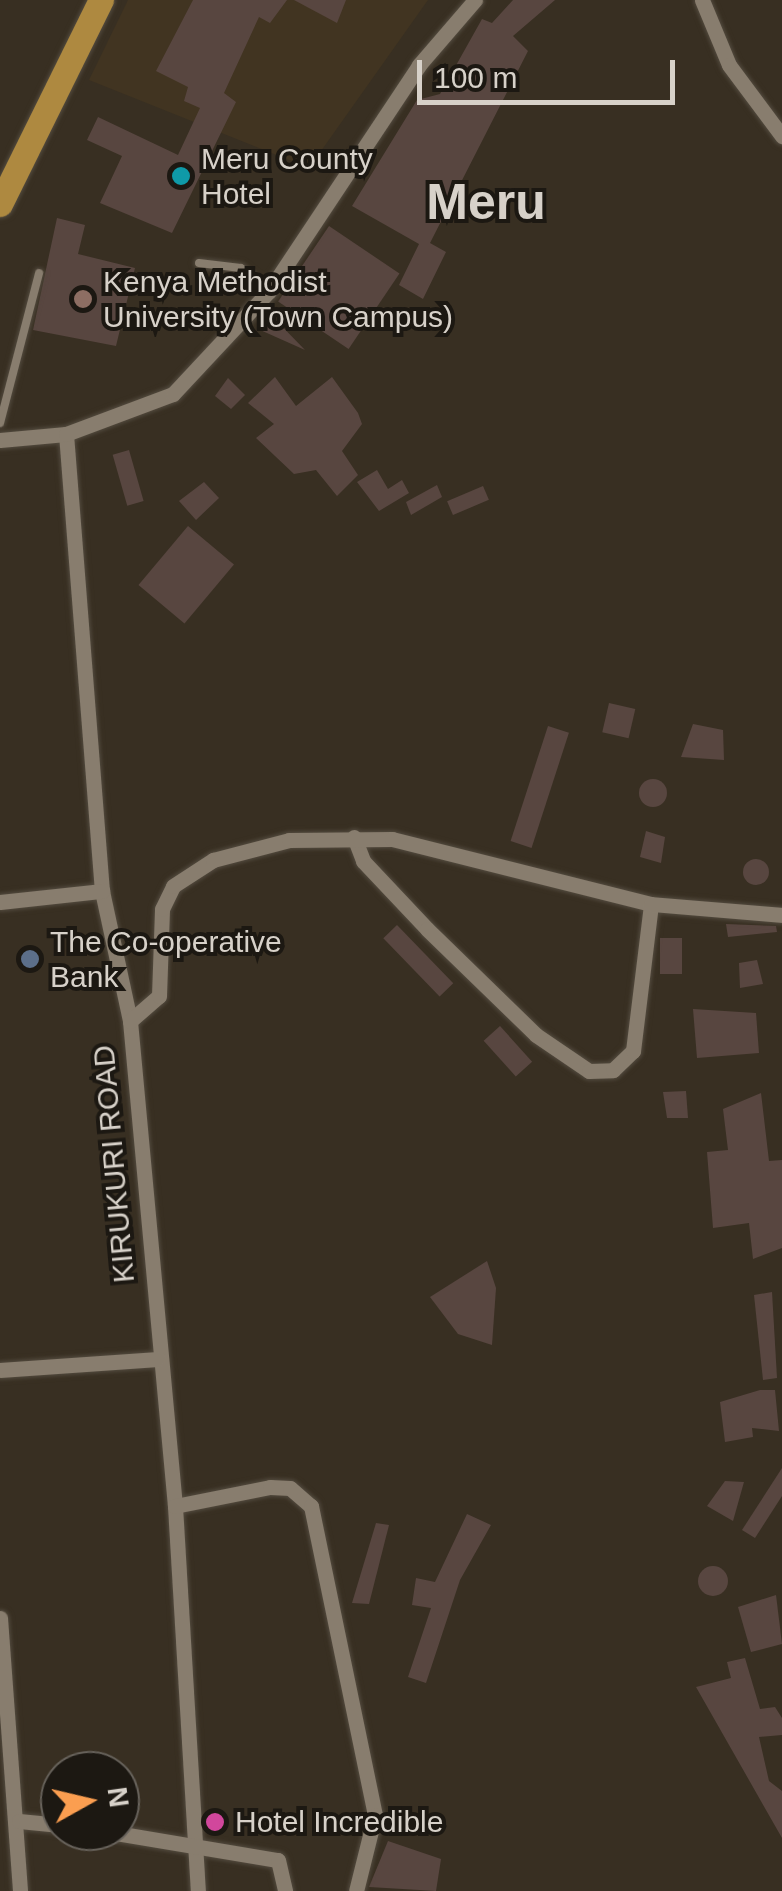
<!DOCTYPE html>
<style>
body{margin:0}
#map{position:relative;width:782px;height:1891px;overflow:hidden;background:#382f22;font-family:Helvetica,sans-serif}
div>[style]{position:absolute}
.built>*{inset:0;background:#413421}
.building>*{inset:0;background:#584640;transform-origin:0 0}
.round{border-radius:50%}
.roads{filter:drop-shadow(0 0 2px #534b3f) drop-shadow(0 0 2px #534b3f)}
.service>*{height:8px;margin:-4px;padding:0 4px;transform-origin:4px;border-radius:4px;background:#887d6e}
.minor>*{height:15px;margin:-7.5px;padding:0 7.5px;transform-origin:7.5px;border-radius:7.5px;background:#887d6e}
.trunk>*{height:25px;margin:-12.5px;padding:0 12.5px;transform-origin:12.5px;border-radius:12.5px;background:#ae8940}
.dots>*{width:28px;height:28px;translate:-50% -50%;box-sizing:border-box;border:5px solid #1c1812;border-radius:50%}
span{translate:-50% -50%;white-space:nowrap;text-align:center;line-height:1.15;-webkit-text-stroke:8px #1c1812;paint-order:stroke}
.poi-label{font-size:30px;color:#d7d1c9}
.left{translate:0 -50%;text-align:left}
.street-label{font-size:30px;color:#d7d1c9}
.town-label{font-size:50px;color:#d7d1c9;font-weight:700}
.north{position:absolute;left:40px;top:1751px;width:100px;height:100px;box-sizing:border-box;background:#1c1812;border:2px solid #67625b;border-radius:50%;rotate:82deg;font-size:28px;font-weight:700;line-height:40px;text-align:center;color:#d7d1c9}
.north::after{content:'';display:block;margin:auto;width:35px;height:45px;background:#fb9e50;clip-path:polygon(50% 0,100% 100%,50% 72%,0 100%)}
.scale{position:absolute;left:417px;top:60px;width:258px;height:45px;box-sizing:border-box;border:5px solid #d7d1c9;border-top:0;padding-left:12px;font-size:30px;line-height:35px;white-space:nowrap;color:#d7d1c9;-webkit-text-stroke:8px #1c1812;paint-order:stroke}
</style>
<div id="map">
<div class="built">
<i style="clip-path:polygon(128px 0,428px 0,309px 168px,89px 80px)"></i>
</div>
<div class="building">
<i style="clip-path:polygon(193px 0,287px 0,270px 23px,259px 17px,224px 93px,236px 102px,172px 233px,100px 203px,122px 156px,87px 140px,98px 117px,178px 155px,200px 108px,184px 101px,188px 87px,156px 71px)"></i>
<i style="clip-path:polygon(294px 0,346px 0,337px 23px)"></i>
<i style="clip-path:polygon(513px 0,555px 0,513px 36px,528px 51px,430px 243px,446px 252px,423px 299px,399px 285px,419px 244px,352px 206px,417px 100px,440px 94px,482px 19px,492px 23px)"></i>
<i style="clip-path:polygon(57px 218px,85px 225px,78px 254px,135px 268px,116px 346px,33px 330px)"></i>
<i style="left:329px;top:226px;width:85px;height:91px;rotate:34deg"></i>
<i style="clip-path:polygon(269px 313px,305px 350px,258px 329px)"></i>
<i style="clip-path:polygon(275px 377px,296px 406px,332px 377px,358px 413px,362px 424px,342px 451px,358px 475px,337px 496px,316px 470px,294px 474px,256px 438px,274px 424px,248px 403px)"></i>
<i style="clip-path:polygon(228px 378px,245px 395px,231px 409px,215px 396px)"></i>
<i style="left:129px;top:450px;width:53px;height:17px;rotate:74deg"></i>
<i style="clip-path:polygon(377px 470px,388px 489px,402px 480px,409px 493px,379px 511px,357px 482px)"></i>
<i style="clip-path:polygon(204px 482px,219px 498px,196px 520px,179px 501px)"></i>
<i style="clip-path:polygon(437px 485px,442px 497px,411px 515px,406px 502px)"></i>
<i style="left:483px;top:486px;width:15px;height:39px;rotate:67deg"></i>
<i style="left:188px;top:526px;width:60px;height:77px;rotate:40deg"></i>
<i style="left:609px;top:703px;width:27px;height:30px;rotate:13deg"></i>
<i style="clip-path:polygon(693px 724px,723px 730px,724px 760px,681px 757px)"></i>
<i style="left:548px;top:726px;width:22px;height:121px;rotate:18deg"></i>
<i class="round" style="left:639px;top:779px;width:28px;height:28px"></i>
<i style="clip-path:polygon(646px 831px,665px 837px,661px 863px,640px 857px)"></i>
<i class="round" style="left:743px;top:859px;width:26px;height:26px"></i>
<i style="clip-path:polygon(726px 924px,776px 926px,777px 932px,728px 937px)"></i>
<i style="left:397px;top:925px;width:81px;height:19px;rotate:46deg"></i>
<i style="left:660px;top:938px;width:22px;height:36px"></i>
<i style="clip-path:polygon(757px 960px,763px 984px,740px 988px,739px 963px)"></i>
<i style="clip-path:polygon(693px 1009px,756px 1013px,759px 1053px,697px 1058px)"></i>
<i style="left:500px;top:1026px;width:48px;height:22px;rotate:48deg"></i>
<i style="clip-path:polygon(686px 1091px,688px 1118px,667px 1118px,663px 1092px)"></i>
<i style="clip-path:polygon(761px 1093px,769px 1161px,782px 1160px,782px 1248px,753px 1259px,749px 1223px,713px 1228px,707px 1152px,728px 1150px,723px 1109px)"></i>
<i style="clip-path:polygon(487px 1261px,496px 1288px,492px 1345px,458px 1334px,430px 1297px)"></i>
<i style="clip-path:polygon(772px 1292px,777px 1378px,763px 1380px,754px 1295px)"></i>
<i style="clip-path:polygon(760px 1390px,775px 1390px,779px 1431px,752px 1428px,753px 1437px,725px 1442px,720px 1402px)"></i>
<i style="clip-path:polygon(782px 1468px,782px 1496px,755px 1538px,742px 1530px)"></i>
<i style="clip-path:polygon(725px 1481px,744px 1482px,733px 1521px,707px 1506px)"></i>
<i style="clip-path:polygon(467px 1514px,491px 1525px,460px 1580px,426px 1683px,408px 1677px,431px 1608px,412px 1605px,416px 1578px,435px 1582px)"></i>
<i style="clip-path:polygon(376px 1523px,389px 1525px,369px 1604px,352px 1603px)"></i>
<i class="round" style="left:698px;top:1566px;width:30px;height:30px"></i>
<i style="clip-path:polygon(776px 1595px,782px 1644px,751px 1652px,738px 1607px)"></i>
<i style="clip-path:polygon(745px 1658px,760px 1709px,775px 1707px,782px 1718px,782px 1735px,759px 1737px,769px 1781px,782px 1791px,782px 1838px,696px 1687px,731px 1678px,727px 1662px)"></i>
<i style="clip-path:polygon(388px 1841px,441px 1859px,436px 1891px,369px 1887px)"></i>
</div>
<div class="roads">
<div class="service">
<i style="left:199px;top:263px;width:42px;rotate:6.8deg"></i>
<i style="left:241px;top:268px;width:36px;rotate:39deg"></i>
<i style="left:0;top:423px;width:155px;rotate:-75.4deg"></i>
</div>
<div class="minor">
<i style="left:702px;top:0;width:70px;rotate:67.4deg"></i>
<i style="left:729px;top:65px;width:89px;rotate:53.3deg"></i>
<i style="left:66px;top:434px;width:458px;rotate:85.5deg"></i>
<i style="left:102px;top:891px;width:133px;rotate:77.8deg"></i>
<i style="left:130px;top:1021px;width:487px;rotate:84.7deg"></i>
<i style="left:175px;top:1506px;width:386px;rotate:86.6deg"></i>
<i style="left:0;top:440px;width:66px;rotate:-5.2deg"></i>
<i style="left:66px;top:434px;width:114px;rotate:-20.5deg"></i>
<i style="left:173px;top:394px;width:141px;rotate:-47deg"></i>
<i style="left:269px;top:291px;width:271px;rotate:-56.4deg"></i>
<i style="left:419px;top:65px;width:86px;rotate:-49.3deg"></i>
<i style="left:354px;top:837px;width:26px;rotate:69deg"></i>
<i style="left:363px;top:861px;width:93px;rotate:46.7deg"></i>
<i style="left:427px;top:929px;width:152px;rotate:44.2deg"></i>
<i style="left:536px;top:1035px;width:64px;rotate:34.2deg"></i>
<i style="left:589px;top:1071px;width:24px;rotate:-2deg"></i>
<i style="left:613px;top:1070px;width:28px;rotate:-44deg"></i>
<i style="left:633px;top:1051px;width:148px;rotate:-83deg"></i>
<i style="left:0;top:902px;width:103px;rotate:-6.2deg"></i>
<i style="left:130px;top:1021px;width:38px;rotate:-41deg"></i>
<i style="left:159px;top:996px;width:87px;rotate:-88deg"></i>
<i style="left:162px;top:909px;width:25px;rotate:-64deg"></i>
<i style="left:173px;top:886px;width:48px;rotate:-33deg"></i>
<i style="left:213px;top:860px;width:79px;rotate:-14.7deg"></i>
<i style="left:289px;top:840px;width:103px;rotate:-0.6deg"></i>
<i style="left:392px;top:839px;width:267px;rotate:14.1deg"></i>
<i style="left:651px;top:904px;width:131px;rotate:4.8deg"></i>
<i style="left:0;top:1370px;width:158px;rotate:-4deg"></i>
<i style="left:175px;top:1506px;width:97px;rotate:-11.3deg"></i>
<i style="left:270px;top:1487px;width:20px;rotate:3deg"></i>
<i style="left:290px;top:1488px;width:28px;rotate:41deg"></i>
<i style="left:311px;top:1506px;width:316px;rotate:78.3deg"></i>
<i style="left:375px;top:1815px;width:78px;rotate:104deg"></i>
<i style="left:0;top:1618px;width:274px;rotate:85.8deg"></i>
<i style="left:19px;top:1821px;width:41px;rotate:5.6deg"></i>
<i style="left:104px;top:1831px;width:176px;rotate:9.5deg"></i>
<i style="left:278px;top:1860px;width:32px;rotate:77deg"></i>
</div>
<div class="trunk">
<i style="left:0;top:204px;width:228px;rotate:-63.7deg"></i>
</div>
</div>
<div class="dots">
<i style="left:181px;top:176px;background:#0f9aa8"></i>
<i style="left:83px;top:299px;background:#8d6e63"></i>
<i style="left:30px;top:959px;background:#5c6f8a"></i>
<i style="left:215px;top:1822px;background:#d1479c"></i>
</div>
<div class="poi-label">
<span class="left" style="left:201px;top:176px">Meru County<br>Hotel</span>
<span class="left" style="left:103px;top:299px">Kenya Methodist<br>University (Town Campus)</span>
<span class="left" style="left:50px;top:959px">The Co-operative<br>Bank</span>
<span class="left" style="left:235px;top:1822px">Hotel Incredible</span>
</div>
<div class="street-label">
<span style="left:114px;top:1164px;rotate:-95deg">KIRUKURI ROAD</span>
</div>
<div class="town-label">
<span style="left:486px;top:203px">Meru</span>
</div>
<div class="north">N</div>
<div class="scale">100 m</div>
</div>
